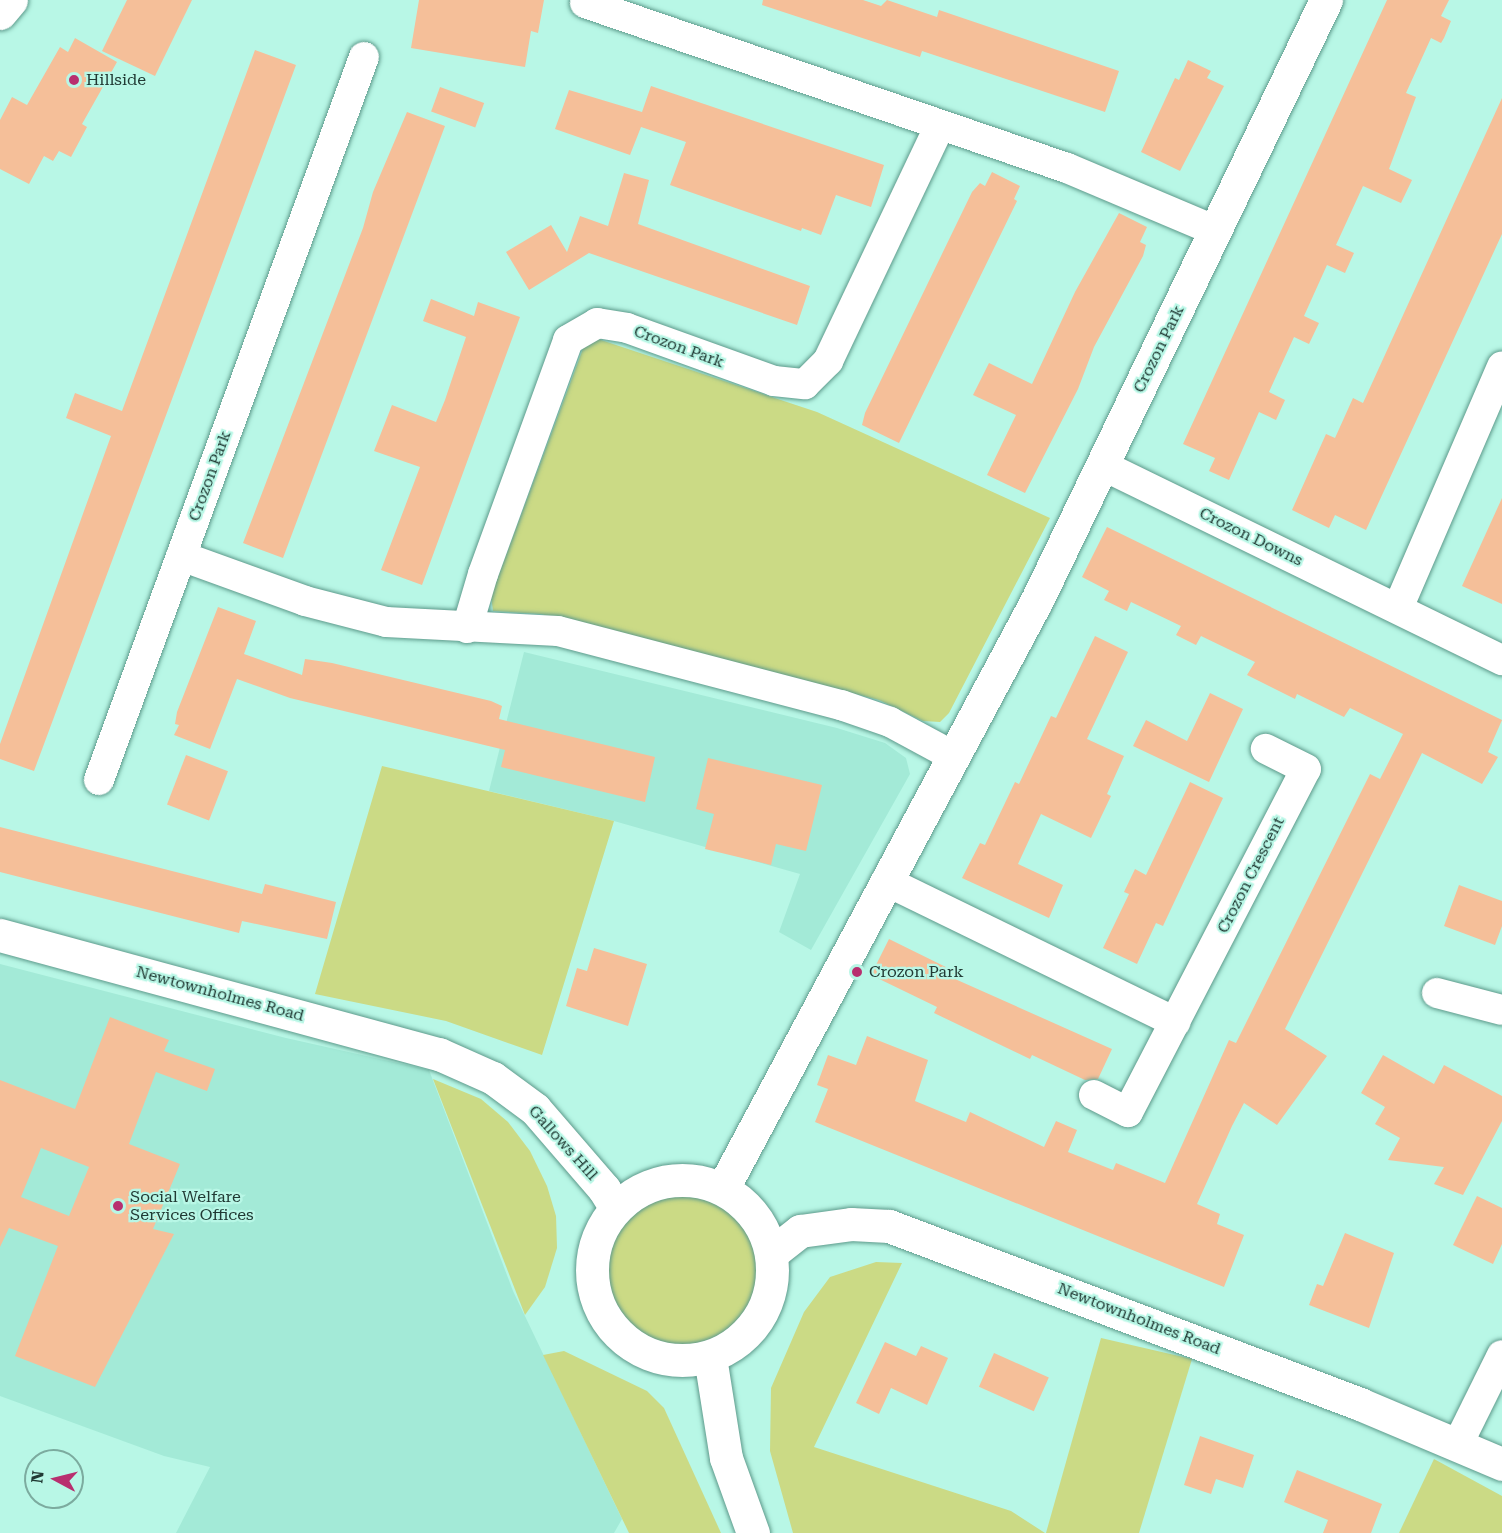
<!DOCTYPE html>
<style>
body{margin:0}
#map{position:relative;width:1502px;height:1533px;overflow:hidden;background:#b8f7e6;font-family:"Roboto Serif",serif}
div>[style]{position:absolute}
.built>*{inset:0;background:#a3ead7}
.green>*{inset:0;background:#cbda85}
.round{border-radius:50%}
.building>*{inset:0;background:#f5bf99;transform-origin:0 0}
.roads{filter:drop-shadow(0 0 2px #5d9a8b) drop-shadow(0 0 2px #5d9a8b)}
.street>*{height:30px;margin:-15px;padding:0 15px;transform-origin:15px;border-radius:15px;background:#fff}
.secondary>*{height:33px;margin:-16.5px;padding:0 16.5px;transform-origin:16.5px;border-radius:16.5px;background:#fff}
.secondary>.ring{margin:-16.5px;padding:0;box-sizing:content-box;background:none;border:33px solid #fff;border-radius:50%}
.dots>*{width:16px;height:16px;translate:-50% -50%;box-sizing:border-box;border:3px solid #b8f7e6;border-radius:50%}
span{translate:-50% -50%;white-space:nowrap;text-align:center;line-height:1.15;-webkit-text-stroke:4.5px #b8f7e6;paint-order:stroke}
.poi-label{font-size:16px;color:#213a34}
.left{translate:0 -50%;text-align:left}
.street-label{font-size:16px;color:#213a34}
.north{position:absolute;left:24px;top:1449px;width:60px;height:60px;box-sizing:border-box;background:#b8f7e6;border:2px solid #7cab9f;border-radius:50%;rotate:277deg;font-size:16px;font-weight:700;line-height:24px;text-align:center;color:#213a34}
.north::after{content:'';display:block;margin:auto;width:21px;height:27px;background:#b82f6f;clip-path:polygon(50% 0,100% 100%,50% 72%,0 100%)}
</style>
<div id="map">
<div class="built">
<i style="clip-path:polygon(524px 652px,837px 728px,885px 743px,906px 758px,910px 774px,811px 950px,779px 932px,800px 874px,614px 821px,489px 791px)"></i>
<i style="clip-path:polygon(0 964px,286px 1038px,429px 1070px,513px 1291px,622px 1519px,614px 1533px,176px 1533px,210px 1467px,164px 1456px,0 1396px)"></i>
</div>
<div class="green">
<i style="clip-path:polygon(598px 339px,817px 412px,1050px 518px,949px 713px,940px 722px,923px 721px,879px 700px,587px 625px,541px 614px,493px 611px,491px 596px,584px 346px)"></i>
<i style="clip-path:polygon(382px 766px,614px 821px,542px 1055px,446px 1021px,315px 994px)"></i>
<i style="clip-path:polygon(433px 1079px,481px 1099px,508px 1122px,530px 1151px,547px 1186px,556px 1216px,557px 1248px,545px 1287px,525px 1315px)"></i>
<i class="round" style="left:604px;top:1193px;width:154px;height:154px"></i>
<i style="clip-path:polygon(876px 1262px,902px 1263px,814px 1447px,1011px 1511px,1045px 1533px,793px 1533px,770px 1451px,771px 1388px,804px 1312px,830px 1277px)"></i>
<i style="clip-path:polygon(1101px 1338px,1192px 1359px,1139px 1533px,1046px 1533px)"></i>
<i style="clip-path:polygon(564px 1351px,647px 1391px,664px 1408px,721px 1533px,629px 1533px,543px 1355px)"></i>
<i style="clip-path:polygon(1434px 1459px,1502px 1496px,1502px 1533px,1399px 1533px)"></i>
</div>
<div class="building">
<i style="clip-path:polygon(127px 0,192px 0,155px 76px,102px 51px)"></i>
<i style="clip-path:polygon(419px 0,544px 0,538px 33px,531px 31px,525px 67px,411px 48px)"></i>
<i style="clip-path:polygon(763px 0,863px 0,881px 6px,887px 0,937px 17px,939px 10px,1119px 71px,1105px 112px,922px 51px,920px 57px,762px 5px)"></i>
<i style="clip-path:polygon(1387px 0,1449px 0,1441px 16px,1451px 21px,1444px 38px,1441px 43px,1431px 38px,1406px 93px,1416px 97px,1389px 169px,1412px 180px,1401px 203px,1363px 186px,1336px 245px,1354px 253px,1345px 273px,1327px 265px,1304px 316px,1319px 323px,1309px 344px,1294px 337px,1269px 392px,1285px 400px,1276px 420px,1259px 412px,1229px 480px,1209px 471px,1215px 458px,1183px 444px)"></i>
<i style="clip-path:polygon(75px 38px,117px 62px,82px 124px,87px 127px,71px 157px,59px 151px,53px 161px,44px 156px,29px 184px,0 169px,0 120px,12px 97px,27px 105px,60px 47px,68px 52px)"></i>
<i style="clip-path:polygon(255px 50px,296px 65px,34px 771px,0 759px,0 744px,111px 436px,66px 418px,75px 393px,122px 411px)"></i>
<i style="clip-path:polygon(1188px 60px,1211px 71px,1207px 78px,1224px 86px,1180px 171px,1141px 152px,1175px 78px,1179px 80px)"></i>
<i style="clip-path:polygon(651px 86px,884px 165px,871px 207px,836px 195px,821px 235px,802px 228px,801px 231px,670px 185px,686px 142px,641px 127px,630px 155px,555px 129px,569px 90px,642px 112px)"></i>
<i style="left:440px;top:87px;width:47px;height:26px;rotate:20deg"></i>
<i style="clip-path:polygon(1502px 98px,1502px 234px,1366px 530px,1335px 515px,1329px 528px,1292px 510px,1326px 434px,1335px 438px,1353px 398px,1363px 403px)"></i>
<i style="clip-path:polygon(407px 112px,445px 126px,283px 558px,243px 543px,363px 228px,373px 192px)"></i>
<i style="clip-path:polygon(992px 172px,1020px 186px,1014px 199px,1017px 201px,899px 443px,862px 425px,865px 413px,972px 192px,980px 183px,985px 186px)"></i>
<i style="clip-path:polygon(624px 173px,649px 180px,638px 224px,810px 286px,797px 325px,589px 253px,529px 290px,506px 252px,551px 225px,567px 252px,580px 216px,608px 226px)"></i>
<i style="clip-path:polygon(1119px 213px,1147px 227px,1140px 242px,1146px 245px,1143px 256px,1094px 347px,1078px 389px,1025px 493px,987px 475px,1016px 415px,973px 395px,989px 363px,1032px 384px,1075px 292px)"></i>
<i style="clip-path:polygon(431px 299px,474px 316px,478px 302px,520px 317px,422px 585px,381px 570px,420px 467px,374px 451px,392px 405px,436px 422px,445px 400px,466px 337px,423px 321px)"></i>
<i style="clip-path:polygon(1502px 498px,1502px 604px,1462px 586px)"></i>
<i style="clip-path:polygon(1107px 527px,1502px 720px,1488px 752px,1498px 757px,1482px 784px,1422px 753px,1285px 1029px,1327px 1056px,1277px 1125px,1244px 1103px,1232px 1126px,1197px 1204px,1220px 1214px,1217px 1224px,1244px 1235px,1224px 1287px,815px 1122px,828px 1089px,817px 1085px,828px 1055px,856px 1065px,867px 1036px,928px 1060px,915px 1101px,966px 1122px,970px 1112px,1044px 1147px,1056px 1121px,1077px 1130px,1068px 1152px,1113px 1170px,1116px 1163px,1165px 1183px,1229px 1040px,1236px 1043px,1370px 774px,1380px 779px,1403px 734px,1350px 708px,1344px 717px,1297px 694px,1295px 699px,1247px 675px,1255px 662px,1201px 636px,1196px 645px,1176px 635px,1181px 626px,1131px 602px,1127px 611px,1104px 600px,1109px 591px,1082px 577px)"></i>
<i style="clip-path:polygon(218px 607px,256px 621px,244px 654px,302px 675px,305px 659px,332px 663px,491px 701px,502px 706px,499px 719px,655px 757px,645px 802px,501px 767px,505px 750px,290px 698px,237px 679px,210px 749px,174px 735px,179px 725px,175px 724px,177px 712px)"></i>
<i style="clip-path:polygon(1095px 636px,1128px 652px,1087px 739px,1124px 756px,1107px 794px,1111px 796px,1091px 838px,1041px 814px,1018px 864px,1063px 885px,1049px 918px,962px 878px,980px 843px,985px 845px,1015px 782px,1019px 784px,1051px 716px,1056px 718px)"></i>
<i style="clip-path:polygon(1210px 693px,1243px 709px,1209px 782px,1133px 746px,1146px 720px,1187px 741px)"></i>
<i style="left:186px;top:755px;width:45px;height:53px;rotate:21deg"></i>
<i style="clip-path:polygon(708px 758px,822px 785px,806px 851px,776px 844px,771px 865px,705px 849px,714px 814px,696px 809px)"></i>
<i style="clip-path:polygon(1190px 782px,1223px 798px,1163px 926px,1156px 923px,1137px 964px,1103px 948px,1129px 894px,1124px 892px,1135px 869px,1146px 875px)"></i>
<i style="clip-path:polygon(0 827px,262px 894px,265px 884px,336px 902px,327px 939px,242px 921px,239px 933px,0 872px)"></i>
<i style="clip-path:polygon(1459px 885px,1502px 901px,1502px 926px,1495px 945px,1444px 926px)"></i>
<i style="clip-path:polygon(889px 939px,958px 973px,955px 979px,1112px 1049px,1098px 1079px,1085px 1080px,1032px 1055px,1030px 1059px,934px 1013px,937px 1007px,871px 975px)"></i>
<i style="clip-path:polygon(594px 948px,647px 964px,628px 1026px,566px 1006px,577px 968px,587px 971px)"></i>
<i style="clip-path:polygon(evenodd,110px 1017px,169px 1040px,164px 1051px,215px 1069px,207px 1091px,156px 1072px,129px 1144px,180px 1164px,153px 1229px,174px 1234px,95px 1387px,15px 1356px,58px 1246px,9px 1228px,0 1247px,0 1080px,75px 1109px,110px 1017px,41px 1148px,89px 1167px,69px 1216px,21px 1197px,41px 1148px)"></i>
<i style="clip-path:polygon(1383px 1055px,1434px 1084px,1444px 1065px,1502px 1096px,1502px 1121px,1463px 1195px,1434px 1184px,1444px 1167px,1388px 1160px,1400px 1138px,1375px 1124px,1385px 1107px,1361px 1093px)"></i>
<i style="clip-path:polygon(1477px 1196px,1502px 1208px,1502px 1244px,1493px 1264px,1453px 1245px)"></i>
<i style="clip-path:polygon(1345px 1233px,1394px 1253px,1369px 1328px,1309px 1305px,1317px 1284px,1323px 1286px)"></i>
<i style="clip-path:polygon(885px 1342px,916px 1356px,921px 1346px,948px 1358px,927px 1405px,891px 1388px,879px 1414px,856px 1403px)"></i>
<i style="left:994px;top:1353px;width:60px;height:37px;rotate:24deg"></i>
<i style="clip-path:polygon(1200px 1436px,1254px 1455px,1243px 1488px,1216px 1479px,1211px 1494px,1184px 1485px)"></i>
<i style="clip-path:polygon(1297px 1470px,1382px 1504px,1371px 1533px,1323px 1533px,1328px 1520px,1284px 1502px)"></i>
</div>
<div class="roads">
<div class="street">
<i style="left:585px;top:3px;width:509px;rotate:18.9deg"></i>
<i style="left:1067px;top:168px;width:162px;rotate:22.9deg"></i>
<i style="left:1104px;top:466px;width:443px;rotate:26deg"></i>
<i style="left:181px;top:556px;width:132px;rotate:19.9deg"></i>
<i style="left:305px;top:601px;width:84px;rotate:14.5deg"></i>
<i style="left:386px;top:622px;width:172px;rotate:3deg"></i>
<i style="left:558px;top:631px;width:293px;rotate:14.7deg"></i>
<i style="left:841px;top:705px;width:52px;rotate:19.1deg"></i>
<i style="left:890px;top:722px;width:74px;rotate:28.3deg"></i>
<i style="left:1398px;top:608px;width:263px;rotate:-66.7deg"></i>
<i style="left:467px;top:628px;width:56px;rotate:-73.5deg"></i>
<i style="left:483px;top:574px;width:249px;rotate:-70deg"></i>
<i style="left:568px;top:340px;width:34px;rotate:-30deg"></i>
<i style="left:597px;top:323px;width:30px;rotate:9deg"></i>
<i style="left:627px;top:328px;width:156px;rotate:19.8deg"></i>
<i style="left:774px;top:381px;width:31px;rotate:6deg"></i>
<i style="left:805px;top:384px;width:33px;rotate:-45deg"></i>
<i style="left:828px;top:361px;width:259px;rotate:-64.6deg"></i>
<i style="left:99px;top:780px;width:770px;rotate:-69.87deg"></i>
<i style="left:886px;top:881px;width:322px;rotate:26deg"></i>
<i style="left:1437px;top:993px;width:67px;rotate:14.7deg"></i>
<i style="left:1094px;top:1095px;width:38px;rotate:27deg"></i>
<i style="left:1128px;top:1112px;width:386px;rotate:-62.6deg"></i>
<i style="left:1306px;top:769px;width:45px;rotate:-153.4deg"></i>
<i style="left:1458px;top:1444px;width:99px;rotate:-63.7deg"></i>
</div>
<div class="secondary">
<i style="left:0;top:13px;width:17px;rotate:-50deg"></i>
<i style="left:0;top:935px;width:455px;rotate:15.2deg"></i>
<i style="left:439px;top:1054px;width:59px;rotate:24deg"></i>
<i style="left:493px;top:1078px;width:52px;rotate:36.4deg"></i>
<i style="left:535px;top:1109px;width:106px;rotate:49.2deg"></i>
<i style="left:604px;top:1189px;width:22px;rotate:58deg"></i>
<i class="ring" style="left:592px;top:1180px;width:147px;height:147px"></i>
<i style="left:723px;top:1188px;width:667px;rotate:-61.9deg"></i>
<i style="left:1037px;top:600px;width:666px;rotate:-64.28deg"></i>
<i style="left:772px;top:1253px;width:36px;rotate:-38deg"></i>
<i style="left:800px;top:1231px;width:51px;rotate:-7.8deg"></i>
<i style="left:851px;top:1224px;width:38px;rotate:3deg"></i>
<i style="left:889px;top:1226px;width:504px;rotate:20.7deg"></i>
<i style="left:1360px;top:1404px;width:154px;rotate:22.9deg"></i>
<i style="left:710px;top:1357px;width:102px;rotate:81deg"></i>
<i style="left:726px;top:1458px;width:80px;rotate:70.2deg"></i>
</div>
</div>
<div class="dots">
<i style="left:74px;top:80px;background:#b82f6f"></i>
<i style="left:857px;top:972px;background:#b82f6f"></i>
<i style="left:118px;top:1206px;background:#b82f6f"></i>
</div>
<div class="poi-label">
<span class="left" style="left:86px;top:80px">Hillside</span>
<span class="left" style="left:869px;top:972px">Crozon Park</span>
<span class="left" style="left:130px;top:1206px">Social Welfare<br>Services Offices</span>
</div>
<div class="street-label">
<span style="left:679px;top:347px;rotate:20deg">Crozon Park</span>
<span style="left:1159px;top:349px;rotate:-64deg">Crozon Park</span>
<span style="left:210px;top:476px;rotate:-70deg">Crozon Park</span>
<span style="left:1251px;top:537px;rotate:26deg">Crozon Downs</span>
<span style="left:1251px;top:875px;rotate:-63deg">Crozon Crescent</span>
<span style="left:220px;top:994px;rotate:15deg">Newtownholmes Road</span>
<span style="left:563px;top:1143px;rotate:48deg">Gallows Hill</span>
<span style="left:1139px;top:1319px;rotate:21deg">Newtownholmes Road</span>
</div>
<div class="north">N</div>
</div>
